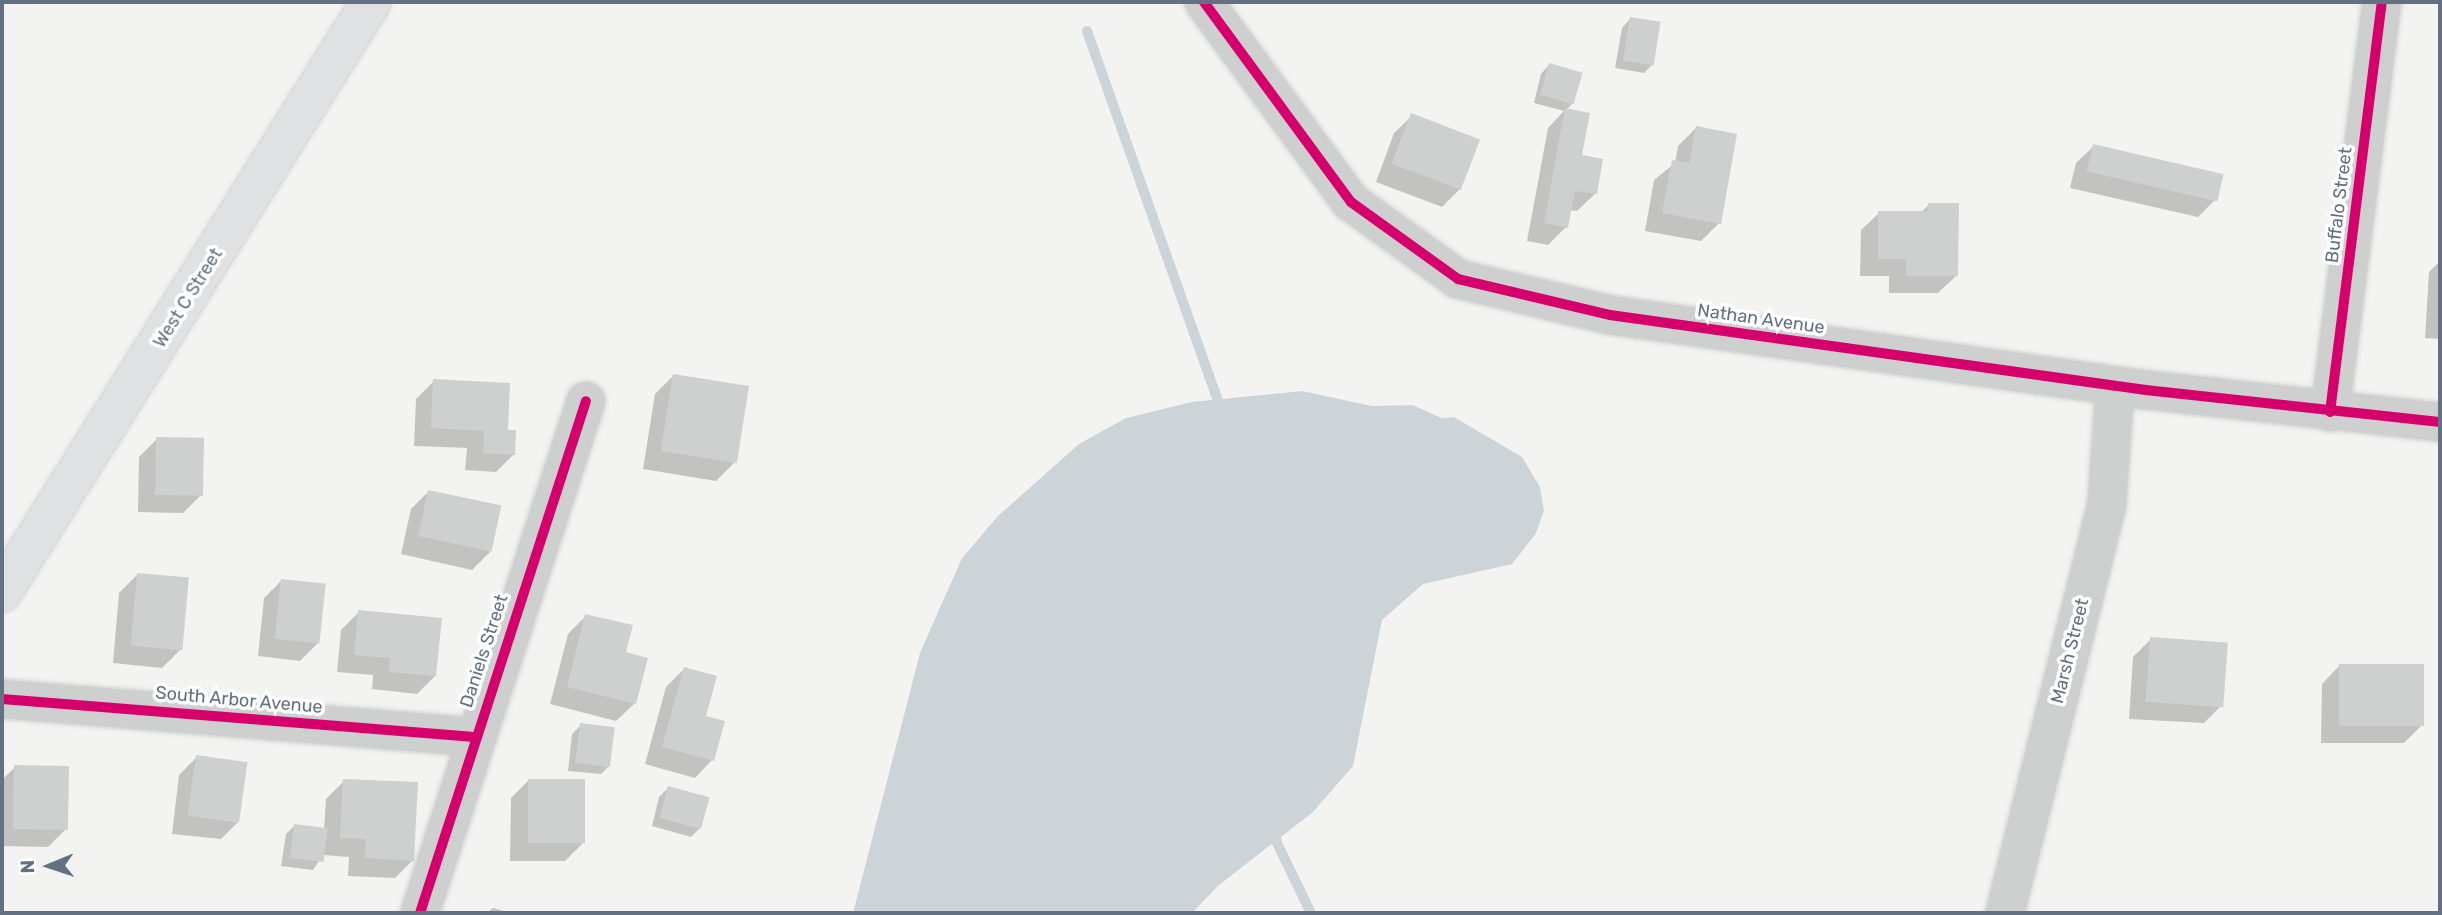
<!DOCTYPE html>
<style>
body{margin:0}
#map{position:relative;width:2442px;height:915px;overflow:hidden;background:#f3f4f2;font-family:Rubik,sans-serif}
div>[style]{position:absolute}
.water>*{inset:0;background:#cdd4d8}
.shadow>*{inset:0;background:#0003}
.stream>*{height:10px;margin:-5px;padding:0 5px;transform-origin:5px;border-radius:5px;background:#cdd4d8}
.building>*{inset:0;background:#cecfcf;transform-origin:0 0}
.roads{filter:drop-shadow(0 0 2px #cfd0d0) drop-shadow(0 0 2px #cfd0d0)}
.minor>*{height:38px;margin:-19px;padding:0 19px;transform-origin:19px;border-radius:19px;background:#cecfcf}
.major>*{height:38px;margin:-19px;padding:0 19px;transform-origin:19px;border-radius:19px;background:#e0e1e2}
.cycleway>*{height:10px;margin:-5px;padding:0 5px;transform-origin:5px;border-radius:5px;background:#d6006c}
span{translate:-50% -50%;white-space:nowrap;text-align:center;line-height:1.15;-webkit-text-stroke:7px #fff;paint-order:stroke}
.street-label{font-size:18px;color:#637183}
.frame{position:absolute;inset:0;border:4px solid #637183;pointer-events:none}
.north{position:absolute;left:14px;top:831px;width:70px;height:70px;-webkit-text-stroke:5px #fff;paint-order:stroke;rotate:268deg;font-size:19px;font-weight:700;line-height:28px;text-align:center;color:#637183}
.north::after{content:'';display:block;margin:auto;width:24px;height:32px;background:#637183;clip-path:polygon(50% 0,100% 100%,50% 72%,0 100%)}
</style>
<div id="map">
<div class="water">
<i style="clip-path:polygon(1302px 391px,1372px 406px,1413px 405px,1441px 418px,1454px 417px,1522px 457px,1540px 487px,1544px 511px,1535px 535px,1512px 564px,1423px 584px,1382px 620px,1353px 766px,1313px 812px,1219px 885px,1192px 913px,853px 913px,920px 653px,962px 558px,998px 516px,1079px 444px,1126px 418px,1192px 402px)"></i>
</div>
<div class="shadow">
<i style="clip-path:polygon(1630px 19px,1653px 64px,1644px 73px,1615px 68px,1622px 28px)"></i>
<i style="clip-path:polygon(1549px 65px,1573px 103px,1566px 110px,1595px 194px,1577px 211px,1569px 210px,1566px 227px,1548px 245px,1527px 241px,1548px 128px,1564px 111px,1534px 103px,1541px 74px)"></i>
<i style="clip-path:polygon(1412px 116px,1460px 189px,1442px 207px,1376px 182px,1394px 133px)"></i>
<i style="clip-path:polygon(1696px 128px,1719px 223px,1701px 241px,1645px 231px,1654px 180px,1675px 163px,1678px 146px)"></i>
<i style="clip-path:polygon(2094px 146px,2216px 199px,2198px 217px,2070px 188px,2076px 163px)"></i>
<i style="clip-path:polygon(1929px 205px,1956px 276px,1938px 293px,1889px 293px,1889px 276px,1860px 276px,1861px 230px,1879px 213px,1920px 213px)"></i>
<i style="clip-path:polygon(2440px 261px,2440px 339px,2425px 338px,2429px 272px)"></i>
<i style="clip-path:polygon(673px 376px,734px 463px,716px 481px,643px 469px,655px 394px)"></i>
<i style="clip-path:polygon(434px 381px,506px 432px,514px 454px,496px 472px,465px 470px,467px 448px,414px 446px,416px 399px)"></i>
<i style="clip-path:polygon(157px 439px,201px 495px,183px 513px,138px 512px,139px 457px)"></i>
<i style="clip-path:polygon(428px 492px,490px 552px,472px 570px,401px 554px,411px 509px)"></i>
<i style="clip-path:polygon(137px 575px,180px 650px,162px 668px,113px 663px,119px 593px)"></i>
<i style="clip-path:polygon(282px 580px,318px 643px,300px 661px,258px 656px,264px 598px)"></i>
<i style="clip-path:polygon(359px 612px,435px 676px,417px 694px,372px 689px,373px 675px,337px 672px,341px 630px)"></i>
<i style="clip-path:polygon(586px 616px,624px 654px,634px 704px,616px 721px,550px 704px,568px 634px)"></i>
<i style="clip-path:polygon(2151px 639px,2222px 705px,2204px 723px,2129px 719px,2133px 657px)"></i>
<i style="clip-path:polygon(2339px 666px,2422px 725px,2404px 743px,2321px 743px,2322px 684px)"></i>
<i style="clip-path:polygon(684px 669px,703px 718px,712px 760px,695px 778px,645px 764px,666px 687px)"></i>
<i style="clip-path:polygon(581px 725px,609px 766px,601px 774px,568px 771px,572px 734px)"></i>
<i style="clip-path:polygon(197px 757px,239px 821px,221px 839px,172px 834px,179px 775px)"></i>
<i style="clip-path:polygon(15px 767px,66px 829px,48px 847px,2px 846px,2px 780px)"></i>
<i style="clip-path:polygon(529px 780px,583px 843px,565px 861px,510px 861px,511px 798px)"></i>
<i style="clip-path:polygon(344px 781px,413px 860px,395px 878px,348px 876px,349px 857px,323px 855px,313px 870px,281px 866px,286px 834px,294px 826px,324px 830px,326px 799px)"></i>
<i style="clip-path:polygon(668px 788px,700px 828px,691px 837px,652px 826px,659px 797px)"></i>
<i style="clip-path:polygon(493px 908px,511px 913px,487px 913px)"></i>
</div>
<div class="stream">
<i style="left:1087px;top:31px;width:405px;rotate:70.5deg"></i>
<i style="left:1277px;top:830px;width:11px;rotate:95deg"></i>
<i style="left:1276px;top:841px;width:80px;rotate:64.1deg"></i>
</div>
<div class="building">
<i style="left:1630px;top:17px;width:31px;height:44px;rotate:9deg"></i>
<i style="left:1549px;top:63px;width:35px;height:33px;rotate:16deg"></i>
<i style="clip-path:polygon(1565px 108px,1590px 113px,1582px 155px,1603px 159px,1597px 194px,1575px 191px,1568px 228px,1544px 223px)"></i>
<i style="left:1411px;top:113px;width:74px;height:54px;rotate:21deg"></i>
<i style="clip-path:polygon(1696px 126px,1737px 134px,1721px 224px,1662px 213px,1672px 160px,1689px 163px)"></i>
<i style="left:2093px;top:144px;width:134px;height:28px;rotate:13deg"></i>
<i style="clip-path:polygon(1928px 203px,1959px 203px,1958px 276px,1906px 276px,1906px 259px,1878px 259px,1878px 211px,1928px 211px)"></i>
<i style="left:673px;top:374px;width:77px;height:78px;rotate:9deg"></i>
<i style="clip-path:polygon(433px 379px,510px 383px,508px 430px,516px 430px,515px 455px,483px 453px,484px 431px,431px 428px)"></i>
<i style="left:156px;top:437px;width:48px;height:58px;rotate:1deg"></i>
<i style="left:428px;top:490px;width:75px;height:47px;rotate:12deg"></i>
<i style="left:137px;top:573px;width:52px;height:73px;rotate:5deg"></i>
<i style="left:281px;top:579px;width:45px;height:60px;rotate:6deg"></i>
<i style="clip-path:polygon(358px 610px,442px 618px,436px 676px,389px 672px,390px 658px,354px 655px)"></i>
<i style="clip-path:polygon(585px 614px,633px 625px,626px 652px,648px 658px,636px 704px,567px 687px)"></i>
<i style="left:2150px;top:637px;width:78px;height:65px;rotate:4deg"></i>
<i style="left:2339px;top:664px;width:85px;height:62px"></i>
<i style="clip-path:polygon(684px 667px,717px 676px,706px 716px,725px 721px,714px 761px,662px 747px)"></i>
<i style="left:580px;top:723px;width:35px;height:40px;rotate:7deg"></i>
<i style="left:196px;top:755px;width:52px;height:61px;rotate:8deg"></i>
<i style="left:14px;top:765px;width:55px;height:64px;rotate:1deg"></i>
<i style="clip-path:polygon(343px 779px,418px 782px,414px 861px,365px 858px,366px 839px,340px 838px)"></i>
<i style="left:528px;top:779px;width:57px;height:64px"></i>
<i style="left:668px;top:786px;width:43px;height:33px;rotate:15deg"></i>
<i style="left:294px;top:824px;width:34px;height:34px;rotate:7deg"></i>
</div>
<div class="roads">
<div class="minor">
<i style="left:1204px;top:2px;width:248px;rotate:53.7deg"></i>
<i style="left:1351px;top:202px;width:132px;rotate:35.7deg"></i>
<i style="left:1458px;top:279px;width:156px;rotate:13.3deg"></i>
<i style="left:1610px;top:315px;width:541px;rotate:7.97deg"></i>
<i style="left:2146px;top:390px;width:296px;rotate:6.2deg"></i>
<i style="left:2330px;top:412px;width:413px;rotate:-82.8deg"></i>
<i style="left:2px;top:699px;width:474px;rotate:4.6deg"></i>
<i style="left:420px;top:913px;width:538px;rotate:-72.04deg"></i>
<i style="left:2005px;top:913px;width:422px;rotate:-76deg"></i>
<i style="left:2107px;top:503px;width:117px;rotate:-86.1deg"></i>
</div>
<div class="major">
<i style="left:2px;top:592px;width:696px;rotate:-57.98deg"></i>
</div>
</div>
<div class="cycleway">
<i style="left:1204px;top:2px;width:248px;rotate:53.7deg"></i>
<i style="left:1351px;top:202px;width:132px;rotate:35.7deg"></i>
<i style="left:1458px;top:279px;width:156px;rotate:13.3deg"></i>
<i style="left:1610px;top:315px;width:541px;rotate:7.97deg"></i>
<i style="left:2146px;top:390px;width:296px;rotate:6.2deg"></i>
<i style="left:2330px;top:412px;width:413px;rotate:-82.8deg"></i>
<i style="left:2px;top:699px;width:474px;rotate:4.6deg"></i>
<i style="left:420px;top:913px;width:538px;rotate:-72.04deg"></i>
</div>
<div class="street-label">
<span style="left:2339px;top:205px;rotate:-83deg">Buffalo Street</span>
<span style="left:188px;top:298px;rotate:-58deg">West C Street</span>
<span style="left:1761px;top:319px;rotate:8deg">Nathan Avenue</span>
<span style="left:484px;top:651px;rotate:-72deg">Daniels Street</span>
<span style="left:2070px;top:651px;rotate:-76deg">Marsh Street</span>
<span style="left:239px;top:700px;rotate:5deg">South Arbor Avenue</span>
</div>
<div class="frame"></div>
<div class="north">N</div>
</div>
